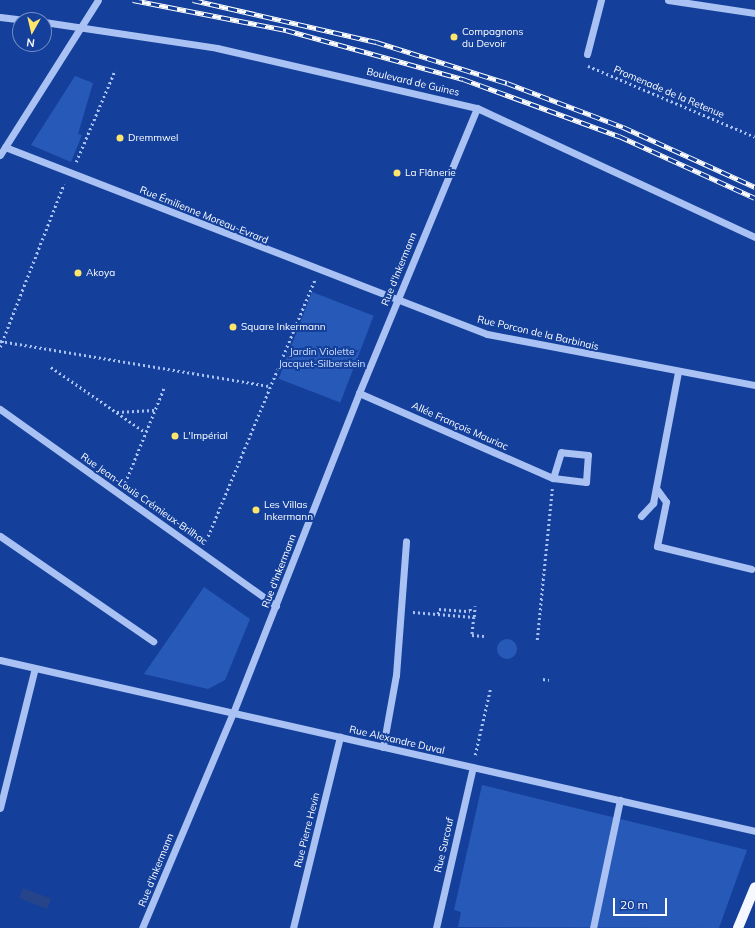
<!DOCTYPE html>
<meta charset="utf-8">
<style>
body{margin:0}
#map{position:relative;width:755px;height:928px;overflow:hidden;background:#14409c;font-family:Mulish,sans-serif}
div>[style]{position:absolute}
.green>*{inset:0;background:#2759b9;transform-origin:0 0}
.round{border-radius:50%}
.water>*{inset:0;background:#25448a;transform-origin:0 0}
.path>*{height:2.5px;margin-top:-1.25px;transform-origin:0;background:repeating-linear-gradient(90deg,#a9c2f3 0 2px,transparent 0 5px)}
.minor>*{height:7px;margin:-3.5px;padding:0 3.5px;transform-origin:3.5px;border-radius:3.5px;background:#a9c2f3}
.major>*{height:10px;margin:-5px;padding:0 5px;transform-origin:5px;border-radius:5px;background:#f5f8ff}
.rail>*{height:4.5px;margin-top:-2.25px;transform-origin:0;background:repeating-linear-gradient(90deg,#14409c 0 9px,#fff 0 18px);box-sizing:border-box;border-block:1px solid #fff}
.dots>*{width:11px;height:11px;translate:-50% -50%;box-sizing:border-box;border:2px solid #14409c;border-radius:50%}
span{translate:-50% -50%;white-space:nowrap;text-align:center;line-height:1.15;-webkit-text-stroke:4px #14409c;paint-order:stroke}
.poi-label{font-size:10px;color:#fff}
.left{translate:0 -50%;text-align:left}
.street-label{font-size:10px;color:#fff}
.park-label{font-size:10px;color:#d1e0fd}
.north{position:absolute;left:12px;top:12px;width:40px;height:40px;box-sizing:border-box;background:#14409c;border:1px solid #728cc4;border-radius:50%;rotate:188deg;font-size:11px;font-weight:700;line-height:16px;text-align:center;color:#fff}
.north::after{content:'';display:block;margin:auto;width:14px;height:18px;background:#ffe56b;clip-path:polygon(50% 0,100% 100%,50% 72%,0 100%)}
.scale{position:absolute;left:613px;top:898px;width:54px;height:18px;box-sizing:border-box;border:2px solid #fff;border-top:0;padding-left:5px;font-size:12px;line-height:14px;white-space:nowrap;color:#fff;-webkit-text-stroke:3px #14409c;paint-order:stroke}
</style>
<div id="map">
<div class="green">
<i style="clip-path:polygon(75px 76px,93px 83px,78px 134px,82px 135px,71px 162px,31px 145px)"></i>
<i style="left:312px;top:292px;width:66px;height:93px;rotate:21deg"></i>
<i style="clip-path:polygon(204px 587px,250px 619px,225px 680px,208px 689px,144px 674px)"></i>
<i class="round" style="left:497px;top:639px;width:20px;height:20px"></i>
<i style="clip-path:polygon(482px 785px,747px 850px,719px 928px,458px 927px,461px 912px,454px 910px)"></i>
</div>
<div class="water">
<i style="left:23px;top:888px;width:30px;height:11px;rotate:21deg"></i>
</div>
<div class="path">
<i style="left:588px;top:66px;width:181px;rotate:23deg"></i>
<i style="left:76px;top:162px;width:100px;rotate:-67deg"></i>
<i style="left:0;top:341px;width:273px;rotate:9.5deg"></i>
<i style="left:0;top:347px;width:175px;rotate:-68.6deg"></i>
<i style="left:51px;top:367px;width:114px;rotate:34.7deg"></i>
<i style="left:117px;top:412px;width:37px;rotate:-3deg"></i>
<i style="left:125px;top:483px;width:103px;rotate:-67.7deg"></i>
<i style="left:206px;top:541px;width:284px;rotate:-67.4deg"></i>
<i style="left:413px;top:612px;width:61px;rotate:4.7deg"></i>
<i style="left:474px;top:617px;width:18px;rotate:96deg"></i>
<i style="left:472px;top:635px;width:12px;rotate:5deg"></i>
<i style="left:438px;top:614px;width:5px;rotate:-79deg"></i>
<i style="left:439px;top:609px;width:31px;rotate:4deg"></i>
<i style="left:470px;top:611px;width:5px;rotate:-90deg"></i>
<i style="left:474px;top:617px;width:11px;rotate:-85deg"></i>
<i style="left:537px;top:640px;width:152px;rotate:-84.3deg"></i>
<i style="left:543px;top:679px;width:6px;rotate:9deg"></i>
<i style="left:475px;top:755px;width:67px;rotate:-77deg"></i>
</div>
<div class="minor">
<i style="left:668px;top:0;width:88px;rotate:8.5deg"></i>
<i style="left:0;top:17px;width:25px;rotate:7deg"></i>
<i style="left:44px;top:22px;width:175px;rotate:8.5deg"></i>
<i style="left:217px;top:48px;width:267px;rotate:13deg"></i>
<i style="left:477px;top:108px;width:306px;rotate:24.9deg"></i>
<i style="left:587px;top:54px;width:56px;rotate:-75.5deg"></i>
<i style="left:5px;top:147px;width:517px;rotate:21.2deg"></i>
<i style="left:487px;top:334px;width:273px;rotate:10.8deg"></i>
<i style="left:0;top:155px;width:183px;rotate:-57.7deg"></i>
<i style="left:359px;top:393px;width:212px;rotate:23.7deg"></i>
<i style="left:553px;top:478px;width:33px;rotate:7deg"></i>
<i style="left:586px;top:482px;width:27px;rotate:-86deg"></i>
<i style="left:588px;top:455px;width:27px;rotate:-174deg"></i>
<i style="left:561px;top:452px;width:27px;rotate:107deg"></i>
<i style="left:0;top:409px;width:339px;rotate:35.5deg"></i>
<i style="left:656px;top:488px;width:17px;rotate:54deg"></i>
<i style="left:666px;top:502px;width:45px;rotate:101.6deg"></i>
<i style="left:657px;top:546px;width:97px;rotate:13.7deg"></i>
<i style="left:641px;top:516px;width:18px;rotate:-47deg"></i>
<i style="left:653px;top:503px;width:133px;rotate:-79.2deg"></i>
<i style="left:0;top:536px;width:186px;rotate:34.5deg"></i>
<i style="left:0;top:660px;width:774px;rotate:12.76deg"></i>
<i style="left:383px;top:747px;width:73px;rotate:-79.8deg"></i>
<i style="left:396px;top:675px;width:134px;rotate:-85.7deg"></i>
<i style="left:0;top:808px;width:144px;rotate:-76deg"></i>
<i style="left:142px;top:928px;width:233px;rotate:-67.1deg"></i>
<i style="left:233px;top:713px;width:344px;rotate:-68.5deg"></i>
<i style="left:359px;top:393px;width:308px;rotate:-67.5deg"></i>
<i style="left:293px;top:928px;width:197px;rotate:-76.2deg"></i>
<i style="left:436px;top:928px;width:165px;rotate:-77.1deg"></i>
<i style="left:593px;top:928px;width:131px;rotate:-78.1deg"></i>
</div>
<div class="major">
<i style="left:738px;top:928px;width:44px;rotate:-67.5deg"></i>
</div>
<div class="rail">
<i style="left:133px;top:0;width:156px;rotate:11.1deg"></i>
<i style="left:286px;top:30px;width:184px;rotate:15.5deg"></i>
<i style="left:463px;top:79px;width:166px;rotate:20.1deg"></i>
<i style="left:619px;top:136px;width:149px;rotate:24.5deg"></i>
<i style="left:193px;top:0;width:188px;rotate:12.9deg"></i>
<i style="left:376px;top:42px;width:137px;rotate:17.4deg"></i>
<i style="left:507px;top:83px;width:124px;rotate:20.8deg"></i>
<i style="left:623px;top:127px;width:145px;rotate:24.4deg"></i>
</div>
<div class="dots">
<i style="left:454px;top:37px;background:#ffe56b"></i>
<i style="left:120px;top:138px;background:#ffe56b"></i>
<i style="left:397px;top:173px;background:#ffe56b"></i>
<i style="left:78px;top:273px;background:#ffe56b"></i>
<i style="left:233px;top:327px;background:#ffe56b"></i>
<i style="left:175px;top:436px;background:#ffe56b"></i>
<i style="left:256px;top:510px;background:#ffe56b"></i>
</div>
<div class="poi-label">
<span class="left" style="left:462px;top:37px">Compagnons<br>du Devoir</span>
<span class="left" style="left:128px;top:138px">Dremmwel</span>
<span class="left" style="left:405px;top:173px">La Flânerie</span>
<span class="left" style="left:86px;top:273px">Akoya</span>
<span class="left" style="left:241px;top:327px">Square Inkermann</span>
<span class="left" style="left:183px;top:436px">L'Impérial</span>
<span class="left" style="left:264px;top:510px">Les Villas<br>Inkermann</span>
</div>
<div class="street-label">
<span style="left:413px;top:82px;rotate:13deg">Boulevard de Guines</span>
<span style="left:669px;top:92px;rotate:23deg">Promenade de la Retenue</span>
<span style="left:204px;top:215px;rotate:22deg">Rue Émilienne Moreau-Evrard</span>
<span style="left:399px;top:269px;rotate:-68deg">Rue d'Inkermann</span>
<span style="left:538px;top:333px;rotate:13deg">Rue Porcon de la Barbinais</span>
<span style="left:460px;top:426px;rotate:24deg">Allée François Mauriac</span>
<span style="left:144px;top:499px;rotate:35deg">Rue Jean-Louis Crémieux-Brilhac</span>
<span style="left:279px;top:571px;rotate:-69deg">Rue d'Inkermann</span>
<span style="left:397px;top:740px;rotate:13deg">Rue Alexandre Duval</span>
<span style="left:307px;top:830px;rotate:-76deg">Rue Pierre Hevin</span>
<span style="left:444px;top:845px;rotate:-77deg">Rue Surcouf</span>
<span style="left:156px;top:870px;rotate:-68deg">Rue d'Inkermann</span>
</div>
<div class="park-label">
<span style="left:322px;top:357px">Jardin Violette<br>Jacquet-Silberstein</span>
</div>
<div class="north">N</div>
<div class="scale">20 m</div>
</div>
